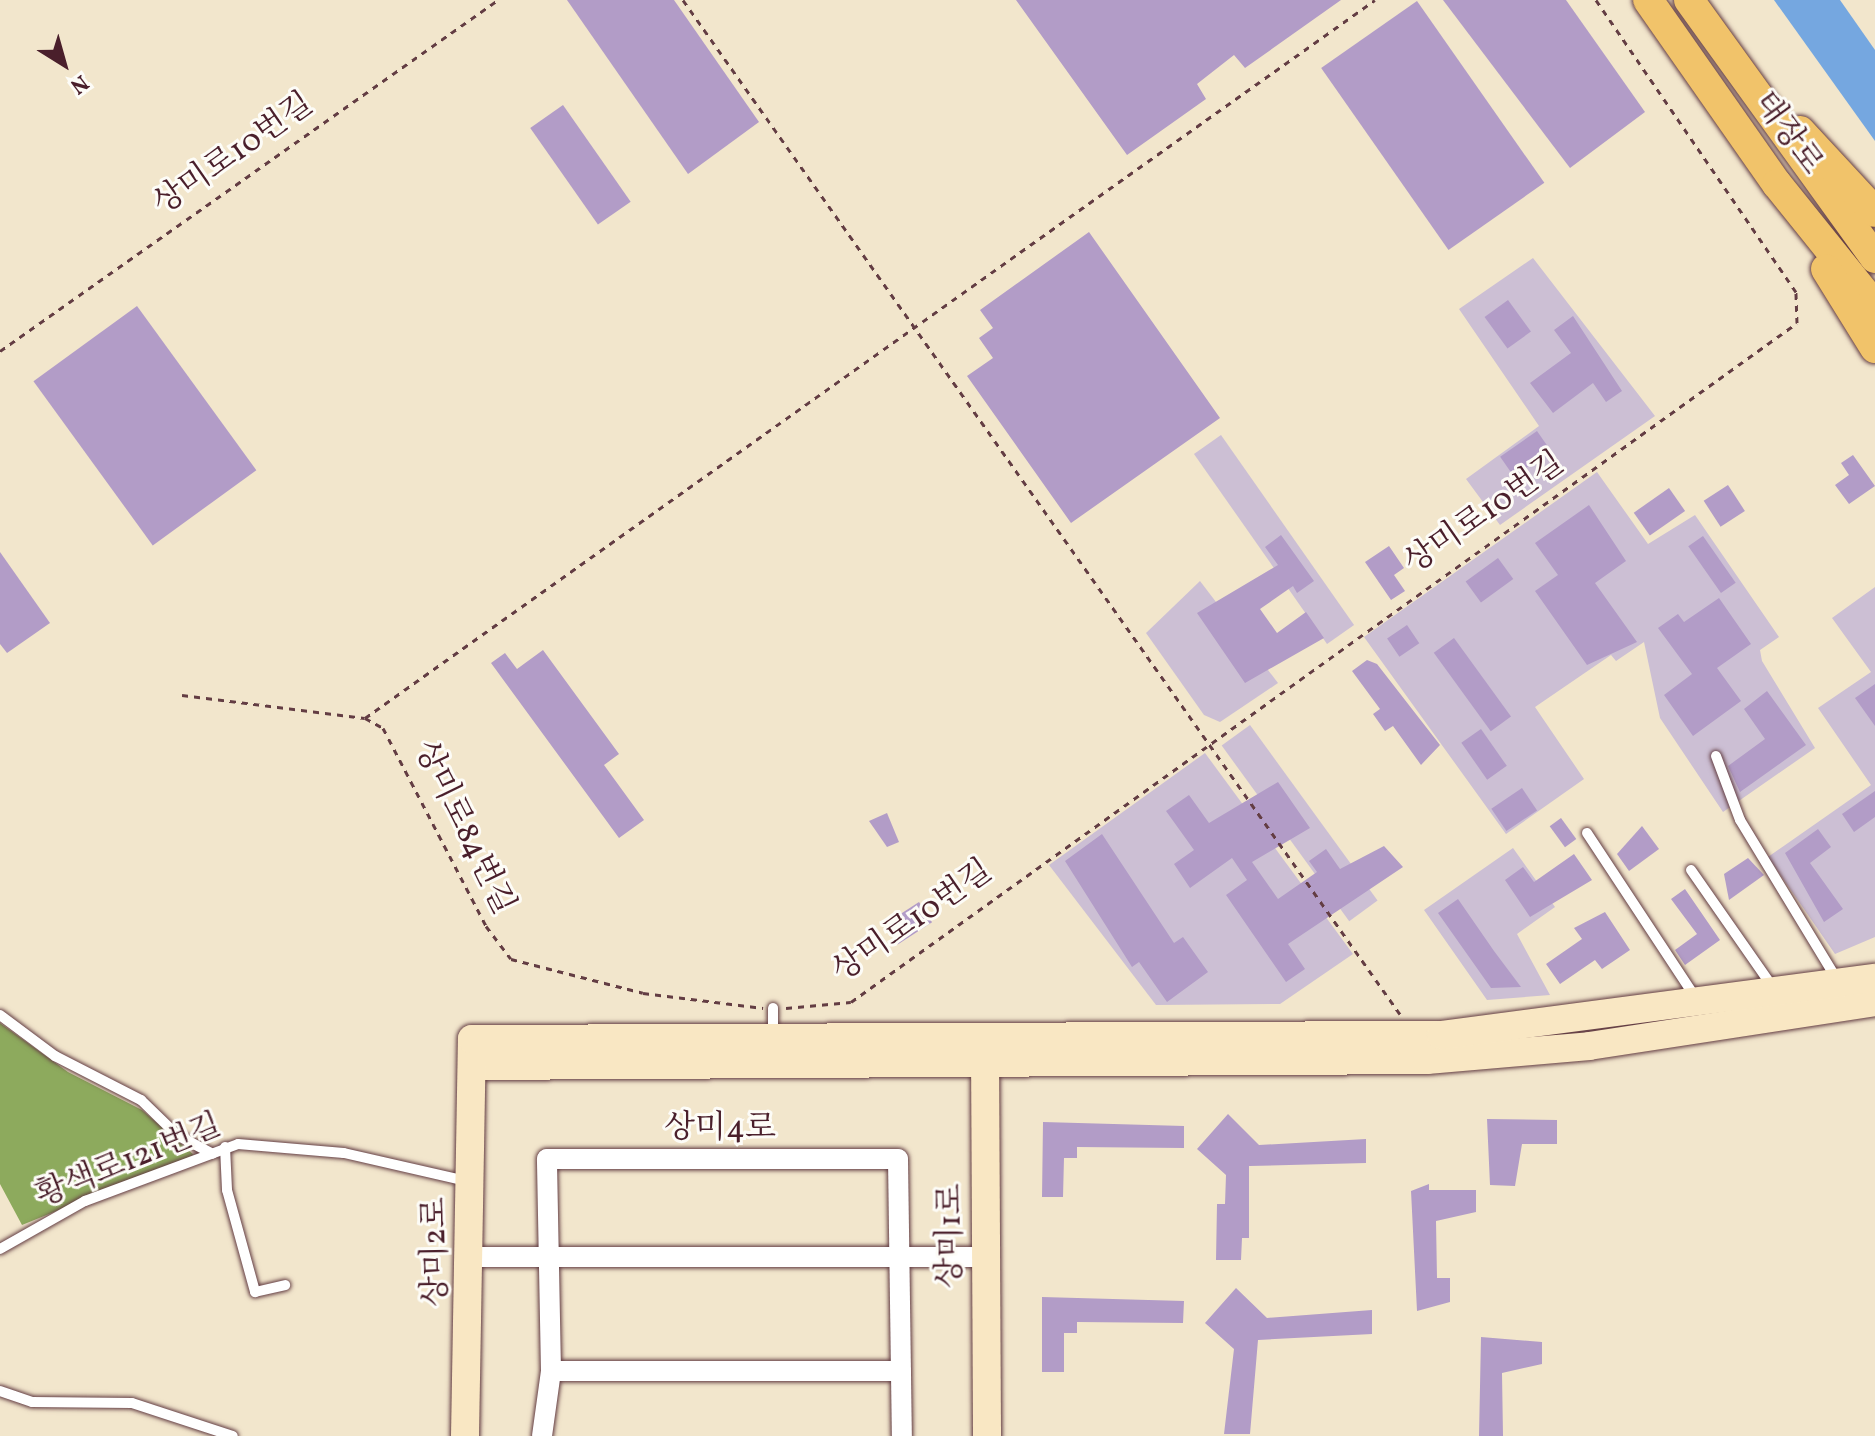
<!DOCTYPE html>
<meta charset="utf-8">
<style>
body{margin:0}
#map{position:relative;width:1875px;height:1436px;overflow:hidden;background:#f2e6cc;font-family:Vollkorn,"Noto Serif KR",serif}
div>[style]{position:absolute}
.industrial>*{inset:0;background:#ccbfd4;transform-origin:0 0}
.forest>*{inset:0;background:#8daa5d}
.water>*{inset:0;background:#75a7e0}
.building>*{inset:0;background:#b29cc7;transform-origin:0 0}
.path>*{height:3px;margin-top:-1.5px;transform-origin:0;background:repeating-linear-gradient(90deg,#633d43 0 6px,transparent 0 12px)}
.roads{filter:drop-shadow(0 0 2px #633d43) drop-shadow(0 0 2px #633d43)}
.lane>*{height:10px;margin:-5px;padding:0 5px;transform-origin:5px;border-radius:5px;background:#fff}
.street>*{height:20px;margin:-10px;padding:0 10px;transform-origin:10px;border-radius:10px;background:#fff}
.secondary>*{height:28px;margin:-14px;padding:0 14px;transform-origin:14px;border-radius:14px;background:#f9e7c3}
.primary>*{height:30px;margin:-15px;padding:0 15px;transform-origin:15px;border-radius:15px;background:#f1c36a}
span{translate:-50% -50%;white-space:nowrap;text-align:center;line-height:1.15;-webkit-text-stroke:6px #fdfcf7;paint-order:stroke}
.street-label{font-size:32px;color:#4a1f2b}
.north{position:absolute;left:24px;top:24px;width:80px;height:80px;-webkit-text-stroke:6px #fdfcf7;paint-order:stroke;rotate:143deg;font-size:22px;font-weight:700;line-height:32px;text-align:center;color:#4a1f2b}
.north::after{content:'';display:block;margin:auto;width:28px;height:36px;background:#4a1f2b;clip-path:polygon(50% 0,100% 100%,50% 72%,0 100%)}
</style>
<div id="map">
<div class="industrial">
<i style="clip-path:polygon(1533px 258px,1655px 416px,1500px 525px,1466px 479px,1539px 426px,1459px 309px)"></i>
<i style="left:1221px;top:435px;width:232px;height:33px;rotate:55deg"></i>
<i style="clip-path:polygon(1597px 472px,1648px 544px,1695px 515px,1779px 637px,1760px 650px,1762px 661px,1815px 748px,1723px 812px,1660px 718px,1644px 642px,1616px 661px,1611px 655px,1535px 707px,1584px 779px,1506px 834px,1364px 637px)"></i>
<i style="clip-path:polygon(1200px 581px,1278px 683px,1220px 722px,1204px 715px,1146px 633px)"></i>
<i style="clip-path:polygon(1875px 587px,1875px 937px,1835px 954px,1768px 857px,1871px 785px,1818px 708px,1871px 672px,1832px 618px)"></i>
<i style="left:1250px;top:725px;width:217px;height:35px;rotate:54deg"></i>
<i style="clip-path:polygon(1205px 753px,1353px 954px,1280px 1004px,1156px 1005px,1049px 865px)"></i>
<i style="clip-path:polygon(1513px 848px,1555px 907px,1517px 934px,1550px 995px,1487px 1000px,1424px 910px)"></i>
</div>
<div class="forest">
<i style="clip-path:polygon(0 1023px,68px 1072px,142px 1110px,194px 1155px,22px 1225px,0 1184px)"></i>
</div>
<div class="water">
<i style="clip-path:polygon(1774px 0,1840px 0,1875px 50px,1875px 141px)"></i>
</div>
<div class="building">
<i style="clip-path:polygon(567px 0,674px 0,759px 122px,688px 174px)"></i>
<i style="clip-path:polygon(1016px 0,1341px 0,1245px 68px,1234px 55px,1197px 84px,1206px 99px,1127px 155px)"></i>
<i style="clip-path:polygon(1443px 0,1566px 0,1645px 112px,1570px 168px)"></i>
<i style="left:1417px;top:1px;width:222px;height:117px;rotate:55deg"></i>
<i style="left:563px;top:105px;width:118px;height:40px;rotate:55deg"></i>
<i style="clip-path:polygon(1089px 232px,1220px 418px,1071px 523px,967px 376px,993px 358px,979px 338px,993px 328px,980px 310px)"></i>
<i style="left:1508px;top:300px;width:39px;height:29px;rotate:54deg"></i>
<i style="left:137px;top:306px;width:203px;height:128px;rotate:54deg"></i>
<i style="clip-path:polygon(1573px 316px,1622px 391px,1606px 402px,1593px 383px,1553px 413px,1530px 383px,1571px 353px,1554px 330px)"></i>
<i style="left:1537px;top:431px;width:24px;height:45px;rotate:55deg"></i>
<i style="clip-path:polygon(1853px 455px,1875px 486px,1849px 504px,1835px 485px,1849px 475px,1841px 463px)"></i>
<i style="left:1728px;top:485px;width:31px;height:29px;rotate:57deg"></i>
<i style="left:1669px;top:488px;width:28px;height:43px;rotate:55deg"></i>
<i style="clip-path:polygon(1589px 505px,1626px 561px,1595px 583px,1637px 642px,1587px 665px,1535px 591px,1558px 575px,1535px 543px)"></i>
<i style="clip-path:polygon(1281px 535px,1314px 581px,1297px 593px,1293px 586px,1260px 609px,1277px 633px,1306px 612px,1324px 638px,1245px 683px,1197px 613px,1278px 565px,1265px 547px)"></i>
<i style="left:1703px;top:536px;width:57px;height:18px;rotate:55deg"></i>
<i style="clip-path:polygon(1389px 546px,1404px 568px,1394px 575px,1405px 591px,1391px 600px,1365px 562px)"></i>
<i style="clip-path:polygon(0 552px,50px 623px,7px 653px,0 644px)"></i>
<i style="left:1498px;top:558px;width:26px;height:40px;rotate:54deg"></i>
<i style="clip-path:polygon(1719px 598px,1751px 644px,1717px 668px,1741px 701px,1693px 736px,1664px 695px,1692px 674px,1658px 628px,1678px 614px,1684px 622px)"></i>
<i style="left:1407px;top:625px;width:22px;height:24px;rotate:56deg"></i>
<i style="left:1454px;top:638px;width:97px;height:25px;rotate:54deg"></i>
<i style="clip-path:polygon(543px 650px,619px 754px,604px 765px,644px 820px,619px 838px,491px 663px,505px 653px,517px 669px)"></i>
<i style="clip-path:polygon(1367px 660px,1377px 664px,1440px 745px,1421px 765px,1393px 726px,1385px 731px,1373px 714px,1380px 709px,1352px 671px)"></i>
<i style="clip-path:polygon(1875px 684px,1875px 726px,1855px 698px)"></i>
<i style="clip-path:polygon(1767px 691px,1806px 745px,1740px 792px,1728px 766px,1765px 739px,1744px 709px)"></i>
<i style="left:1481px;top:729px;width:45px;height:24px;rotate:55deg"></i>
<i style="clip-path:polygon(1278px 782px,1310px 828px,1252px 862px,1278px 899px,1317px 872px,1309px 861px,1326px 849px,1340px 869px,1384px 846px,1403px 867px,1288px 944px,1305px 969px,1286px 982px,1226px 895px,1247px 880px,1232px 858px,1190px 888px,1174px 864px,1194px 850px,1166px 811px,1189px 795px,1209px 823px)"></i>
<i style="left:1522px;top:788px;width:27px;height:37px;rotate:56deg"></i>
<i style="clip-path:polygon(1875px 791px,1875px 817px,1854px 832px,1842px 814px)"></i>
<i style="clip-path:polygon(887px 813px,899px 842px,887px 847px,869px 821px)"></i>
<i style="left:1561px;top:818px;width:26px;height:14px;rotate:54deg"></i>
<i style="clip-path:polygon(1642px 826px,1659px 849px,1629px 871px,1617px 854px)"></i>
<i style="clip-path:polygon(1818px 829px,1831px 847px,1810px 863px,1843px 909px,1824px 922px,1785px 853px)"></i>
<i style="clip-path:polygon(1102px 834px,1174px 943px,1183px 937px,1208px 972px,1167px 1002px,1139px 962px,1132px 967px,1065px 861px)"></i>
<i style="clip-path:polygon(1574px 854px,1592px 880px,1530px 917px,1505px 880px,1523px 867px,1534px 882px)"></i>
<i style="clip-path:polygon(1748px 858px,1764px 875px,1729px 900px,1724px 874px)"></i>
<i style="clip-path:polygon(1685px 889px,1720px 940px,1685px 965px,1675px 950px,1697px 934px,1671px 899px)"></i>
<i style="clip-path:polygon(1458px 899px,1494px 951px,1521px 987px,1491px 988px,1438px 913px)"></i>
<i style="left:919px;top:902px;width:24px;height:41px;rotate:57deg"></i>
<i style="clip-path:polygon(1605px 912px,1630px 950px,1602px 969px,1595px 960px,1560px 984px,1546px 964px,1582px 939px,1574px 928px)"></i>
<i style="clip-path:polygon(1228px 1114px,1259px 1145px,1366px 1139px,1366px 1163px,1249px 1166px,1249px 1238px,1242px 1238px,1241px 1260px,1216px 1260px,1217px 1204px,1225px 1204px,1226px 1175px,1197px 1149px)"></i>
<i style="clip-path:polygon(1487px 1119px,1557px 1120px,1557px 1144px,1522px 1144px,1515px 1186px,1490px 1185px)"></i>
<i style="clip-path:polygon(1043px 1122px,1184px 1126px,1184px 1148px,1077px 1147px,1077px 1158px,1064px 1158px,1063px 1197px,1042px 1197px)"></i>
<i style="clip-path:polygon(1429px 1184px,1429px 1190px,1476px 1190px,1476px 1212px,1436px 1221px,1437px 1278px,1450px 1278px,1450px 1302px,1417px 1311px,1411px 1191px)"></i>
<i style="clip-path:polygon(1236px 1288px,1267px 1318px,1372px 1310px,1372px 1334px,1258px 1340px,1250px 1434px,1224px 1434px,1234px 1349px,1205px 1323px)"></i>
<i style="clip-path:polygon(1042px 1297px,1184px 1301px,1183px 1323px,1077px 1322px,1077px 1333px,1064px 1333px,1064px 1372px,1042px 1372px)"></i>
<i style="clip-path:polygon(1481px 1337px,1542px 1342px,1542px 1364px,1502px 1373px,1503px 1436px,1479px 1436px)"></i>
</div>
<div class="path">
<i style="left:683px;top:0;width:1242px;rotate:54.74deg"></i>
<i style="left:0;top:351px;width:609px;rotate:-35.18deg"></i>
<i style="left:182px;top:695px;width:184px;rotate:7.2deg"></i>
<i style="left:365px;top:718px;width:21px;rotate:29deg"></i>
<i style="left:383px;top:728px;width:223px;rotate:62.5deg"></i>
<i style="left:486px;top:926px;width:41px;rotate:52.9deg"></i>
<i style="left:511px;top:959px;width:136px;rotate:14.4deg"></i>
<i style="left:643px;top:993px;width:121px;rotate:7.1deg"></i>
<i style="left:365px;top:718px;width:1239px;rotate:-35.41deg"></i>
<i style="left:786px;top:1008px;width:65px;rotate:-5.3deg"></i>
<i style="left:851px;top:1002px;width:1164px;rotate:-35.67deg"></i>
<i style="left:1797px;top:323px;width:31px;rotate:-92deg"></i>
<i style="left:1796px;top:292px;width:354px;rotate:-124.4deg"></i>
</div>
<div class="roads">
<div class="lane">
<i style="left:1716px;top:756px;width:68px;rotate:69.4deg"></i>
<i style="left:1740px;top:820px;width:188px;rotate:58.7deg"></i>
<i style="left:1587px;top:833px;width:200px;rotate:56.6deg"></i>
<i style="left:1691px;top:870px;width:145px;rotate:55.1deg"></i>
<i style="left:773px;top:1008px;width:27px;rotate:90deg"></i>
<i style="left:0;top:1015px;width:69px;rotate:36.7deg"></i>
<i style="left:55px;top:1056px;width:97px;rotate:27.1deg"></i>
<i style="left:141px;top:1100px;width:50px;rotate:44.2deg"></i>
<i style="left:177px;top:1135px;width:40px;rotate:28deg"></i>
<i style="left:225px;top:1147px;width:43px;rotate:87.3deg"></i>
<i style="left:227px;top:1190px;width:106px;rotate:74.6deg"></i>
<i style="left:255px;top:1292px;width:31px;rotate:-13deg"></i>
<i style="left:0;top:1249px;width:98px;rotate:-29.5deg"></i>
<i style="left:85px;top:1201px;width:163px;rotate:-20.4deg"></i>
<i style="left:238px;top:1144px;width:106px;rotate:4.9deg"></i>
<i style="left:344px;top:1153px;width:125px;rotate:12.9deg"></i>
<i style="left:0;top:1391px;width:34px;rotate:19deg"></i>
<i style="left:32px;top:1402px;width:100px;rotate:0.6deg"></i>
<i style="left:132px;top:1403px;width:106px;rotate:18.1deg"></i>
</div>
<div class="street">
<i style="left:471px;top:1257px;width:515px"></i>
<i style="left:551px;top:1371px;width:350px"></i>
<i style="left:542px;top:1436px;width:66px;rotate:-82.1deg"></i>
<i style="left:551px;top:1371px;width:212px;rotate:-91.1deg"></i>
<i style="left:547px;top:1159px;width:351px"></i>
<i style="left:898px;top:1159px;width:277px;rotate:89.2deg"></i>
</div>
<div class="secondary">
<i style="left:985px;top:1049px;width:387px;rotate:89.7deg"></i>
<i style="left:472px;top:1066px;width:955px;rotate:-0.36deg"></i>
<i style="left:1427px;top:1060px;width:163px;rotate:-4.9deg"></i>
<i style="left:1589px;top:1046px;width:289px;rotate:-8.7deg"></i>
<i style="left:465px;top:1436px;width:397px;rotate:-89deg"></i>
<i style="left:472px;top:1039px;width:969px;rotate:-0.24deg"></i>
<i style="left:1441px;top:1035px;width:438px;rotate:-7.5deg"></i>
</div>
<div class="primary">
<i style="left:1648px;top:0;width:225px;rotate:55deg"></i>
<i style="left:1777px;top:184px;width:156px;rotate:51.2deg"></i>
<i style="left:1689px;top:0;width:318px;rotate:54.2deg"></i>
<i style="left:1800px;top:131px;width:110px;rotate:47.2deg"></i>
<i style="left:1826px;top:269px;width:93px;rotate:58.2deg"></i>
</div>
</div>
<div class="street-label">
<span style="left:1787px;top:134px;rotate:54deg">태장로</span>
<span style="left:234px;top:155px;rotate:-35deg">상미로10번길</span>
<span style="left:1485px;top:514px;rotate:-35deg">상미로10번길</span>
<span style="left:463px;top:828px;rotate:64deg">상미로84번길</span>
<span style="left:913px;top:922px;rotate:-35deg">상미로10번길</span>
<span style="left:720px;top:1129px">상미4로</span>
<span style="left:129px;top:1162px;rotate:-22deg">황색로121번길</span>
<span style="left:952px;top:1236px;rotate:-90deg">상미1로</span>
<span style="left:437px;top:1252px;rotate:-91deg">상미2로</span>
</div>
<div class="north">N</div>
</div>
